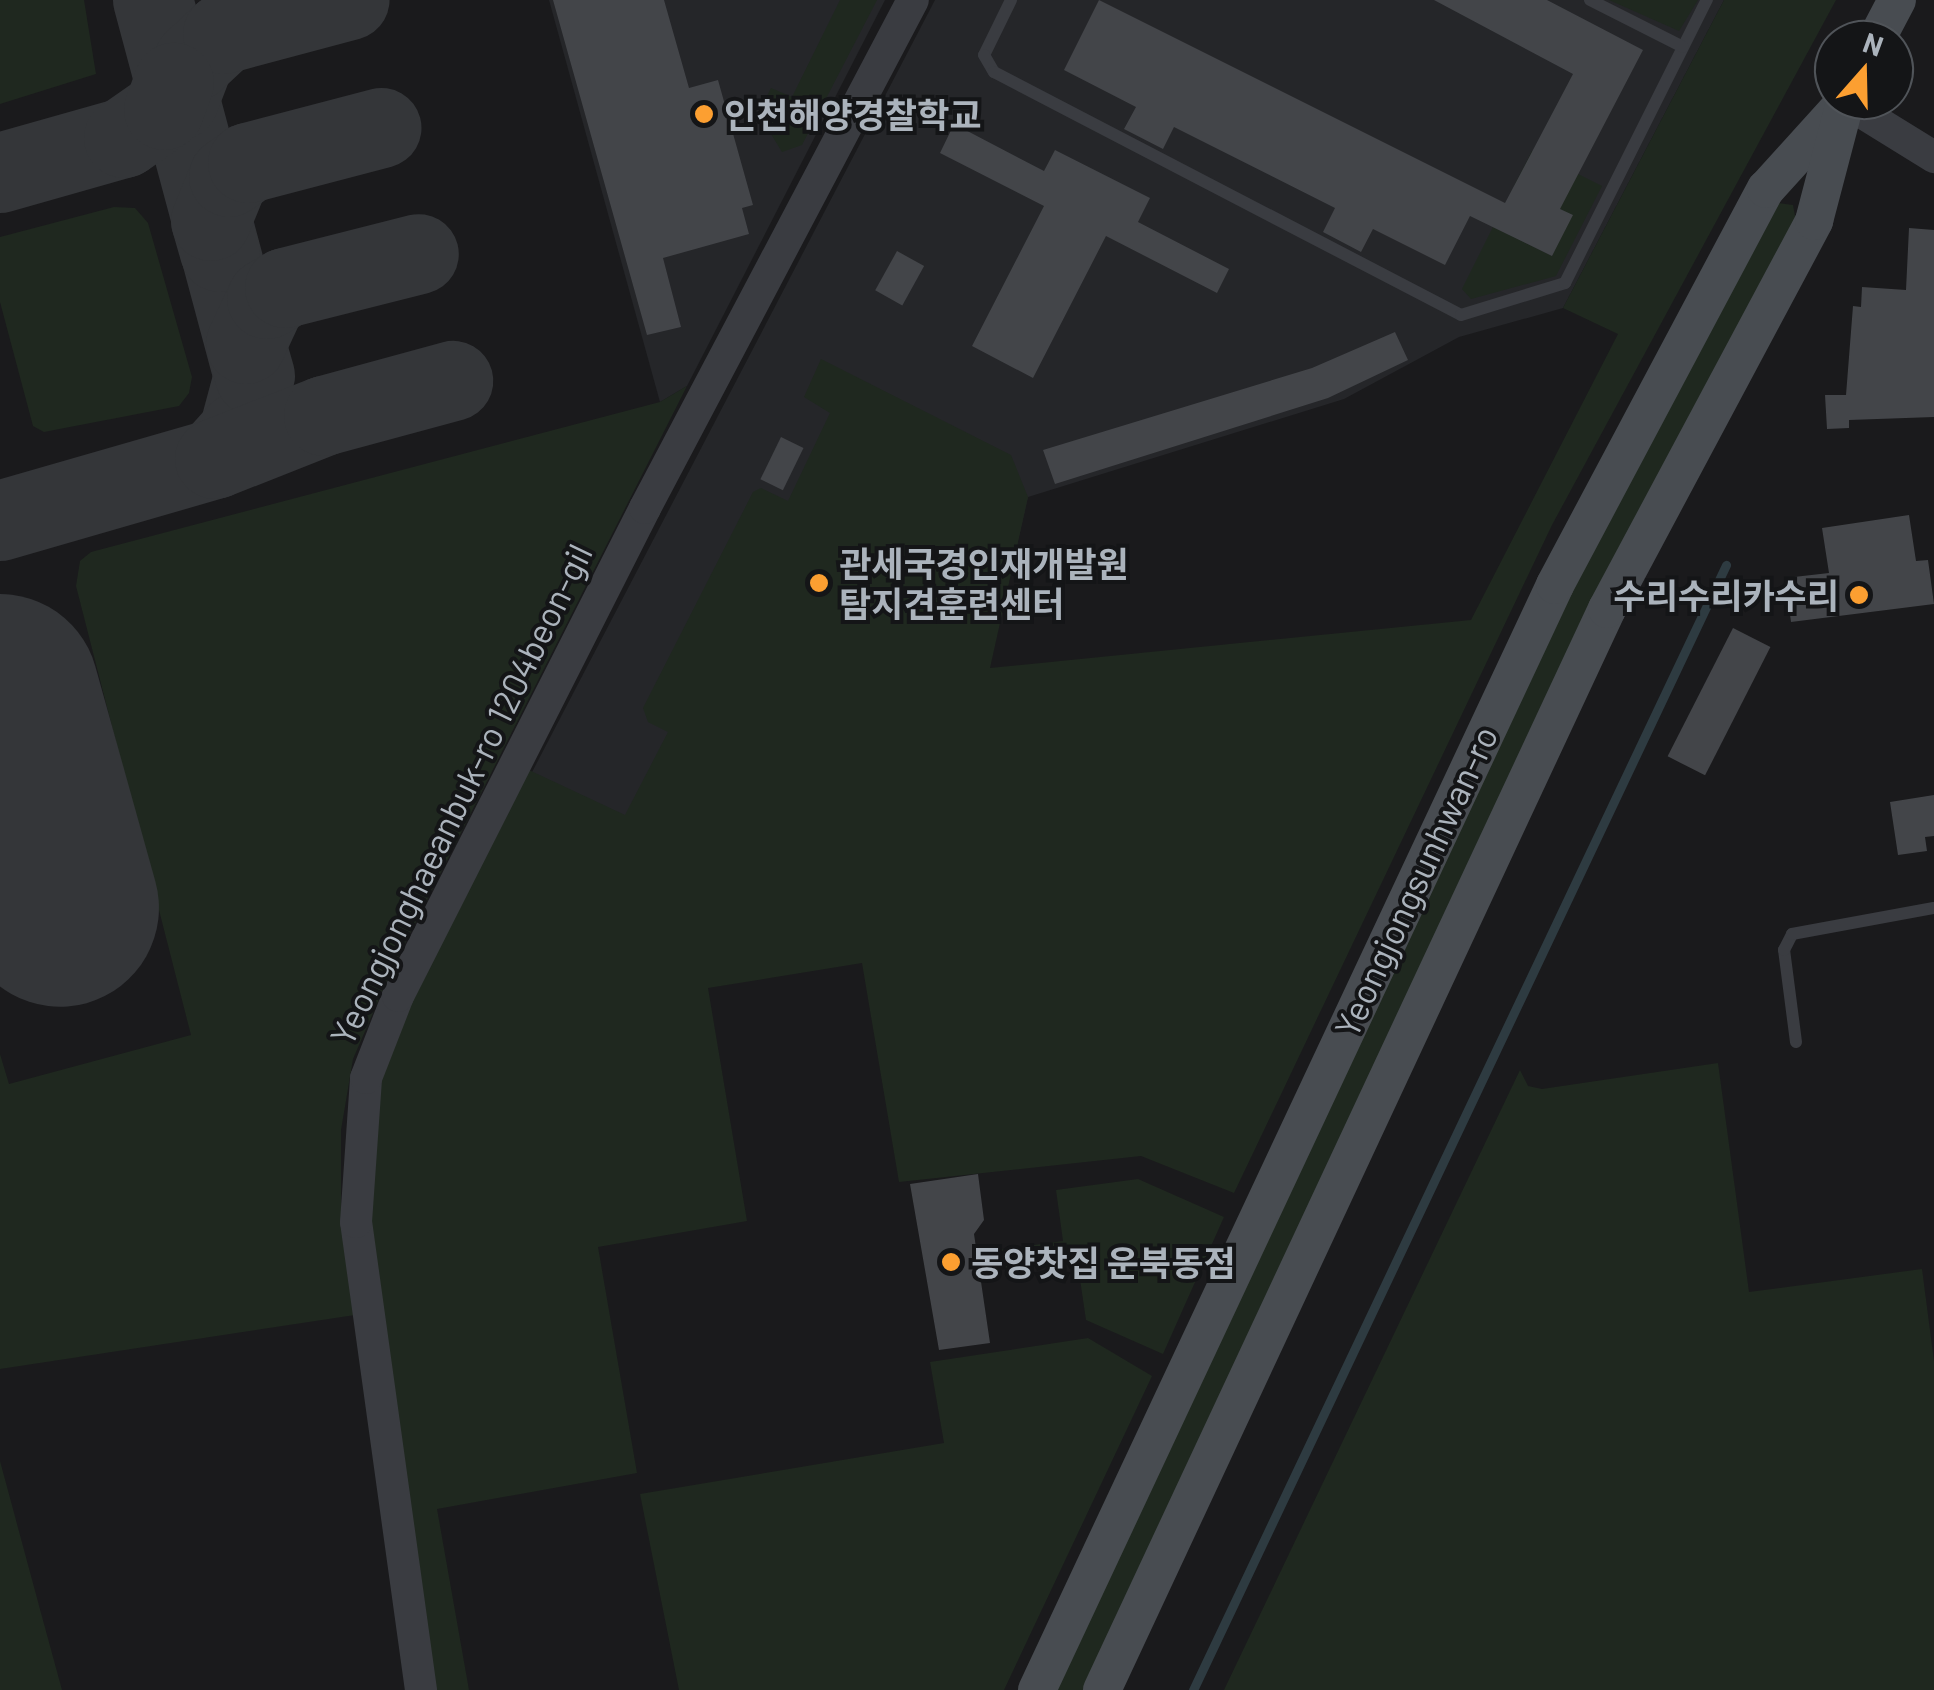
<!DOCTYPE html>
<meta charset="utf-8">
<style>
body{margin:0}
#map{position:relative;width:1934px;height:1690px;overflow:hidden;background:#1a1a1c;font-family:Barlow,"Noto Sans KR",sans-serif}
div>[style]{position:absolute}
.built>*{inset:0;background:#252629}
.green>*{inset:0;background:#1f281f}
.stream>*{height:9px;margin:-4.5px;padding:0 4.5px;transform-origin:4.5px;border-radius:4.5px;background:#2e3b41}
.taxiway>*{height:80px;margin:-40px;padding:0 40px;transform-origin:40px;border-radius:40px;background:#343639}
.runway>*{height:198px;margin:-99px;padding:0 99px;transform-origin:99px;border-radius:99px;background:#343639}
.building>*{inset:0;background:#434549;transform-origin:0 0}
.service>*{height:12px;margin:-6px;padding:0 6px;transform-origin:6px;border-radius:6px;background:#3a3c41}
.tertiary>*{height:32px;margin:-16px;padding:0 16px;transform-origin:16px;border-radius:16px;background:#3a3c41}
.secondary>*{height:38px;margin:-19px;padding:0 19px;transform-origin:19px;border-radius:19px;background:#484c51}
.dots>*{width:28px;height:28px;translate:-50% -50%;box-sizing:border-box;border:5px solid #141517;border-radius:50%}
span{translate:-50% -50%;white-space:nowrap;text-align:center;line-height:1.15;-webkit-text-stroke:8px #141517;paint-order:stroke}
.poi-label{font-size:35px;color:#abb3bc;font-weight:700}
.left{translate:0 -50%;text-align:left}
.right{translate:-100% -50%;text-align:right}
.street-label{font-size:35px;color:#abb3bc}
.north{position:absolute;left:1814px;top:20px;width:100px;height:100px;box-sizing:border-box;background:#141517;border:2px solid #505459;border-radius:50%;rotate:20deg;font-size:28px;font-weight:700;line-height:40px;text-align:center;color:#abb3bc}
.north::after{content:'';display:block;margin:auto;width:35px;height:45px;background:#fc9f31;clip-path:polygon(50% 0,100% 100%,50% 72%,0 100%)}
</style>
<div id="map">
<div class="built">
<i style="clip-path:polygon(549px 0,885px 0,687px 386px,660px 402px)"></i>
<i style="clip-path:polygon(935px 0,1724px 0,1563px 308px,1459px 337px,1344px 399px,1028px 497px,982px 699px,387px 1050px)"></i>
</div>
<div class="green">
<i style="clip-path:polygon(0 0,84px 0,96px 74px,0 104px)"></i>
<i style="clip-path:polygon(840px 0,877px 0,802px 145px,782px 152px,771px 134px,766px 98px,771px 88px,792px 97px)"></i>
<i style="clip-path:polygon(1609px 0,1698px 0,1679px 31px)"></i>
<i style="clip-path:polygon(1724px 0,1836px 0,1552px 525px,1234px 1193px,1141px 1156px,899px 1182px,862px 963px,708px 988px,747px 1221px,598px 1247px,637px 1473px,437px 1509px,469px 1690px,432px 1690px,368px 1234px,366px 1168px,387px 1050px,529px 770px,625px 815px,668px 732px,648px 722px,643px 708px,753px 492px,761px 488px,788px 501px,830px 413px,804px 397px,821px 359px,1011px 455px,1028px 497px,990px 668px,1471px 620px,1618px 334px,1563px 308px)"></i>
<i style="clip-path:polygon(1532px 151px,1602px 186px,1556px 276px,1471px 299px,1462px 289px,1493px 227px,1552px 256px,1572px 215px,1514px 186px)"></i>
<i style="clip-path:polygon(1778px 203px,1793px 205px,1796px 221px,1088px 1690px,1052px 1690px,1605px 512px)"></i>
<i style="clip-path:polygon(114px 207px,135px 208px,148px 223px,192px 377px,189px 393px,179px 406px,44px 432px,33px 426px,0 302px,0 237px)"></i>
<i style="clip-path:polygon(687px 386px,392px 969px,353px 1059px,341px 1130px,341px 1201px,355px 1315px,0 1369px,0 1054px,9px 1084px,191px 1035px,76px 586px,80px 561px,91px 552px,660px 402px)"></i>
<i style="clip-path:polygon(1718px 1063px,1749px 1292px,1922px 1269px,1934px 1361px,1934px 1690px,1224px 1690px,1520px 1070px,1528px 1086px,1542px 1089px)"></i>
<i style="clip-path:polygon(1138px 1179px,1224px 1217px,1163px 1354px,1086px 1320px,1077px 1259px,1001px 1269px,998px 1250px,1063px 1241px,1056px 1190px)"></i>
<i style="clip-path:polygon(1088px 1338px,1152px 1376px,1004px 1690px,679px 1690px,640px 1494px,944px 1443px,930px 1362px)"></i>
<i style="clip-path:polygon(0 1461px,41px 1613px,62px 1690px,0 1690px)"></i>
</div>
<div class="stream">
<i style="left:1193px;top:1690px;width:1245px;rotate:-64.65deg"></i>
</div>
<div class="taxiway">
<i style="left:153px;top:0;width:389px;rotate:75deg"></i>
<i style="left:254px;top:376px;width:58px;rotate:105deg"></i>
<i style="left:239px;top:432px;width:36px;rotate:132deg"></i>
<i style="left:179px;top:100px;width:42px;rotate:-69deg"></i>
<i style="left:194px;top:61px;width:40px;rotate:-43deg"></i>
<i style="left:223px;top:34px;width:131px;rotate:-15deg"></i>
<i style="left:0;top:173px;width:129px;rotate:-15.8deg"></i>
<i style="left:124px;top:138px;width:49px;rotate:-35deg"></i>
<i style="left:164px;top:110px;width:29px;rotate:-70deg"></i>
<i style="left:220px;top:252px;width:32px;rotate:-106deg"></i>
<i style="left:211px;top:221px;width:48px;rotate:-67.8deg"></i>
<i style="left:229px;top:177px;width:24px;rotate:-36deg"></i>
<i style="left:248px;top:163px;width:138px;rotate:-14.7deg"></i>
<i style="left:255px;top:376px;width:33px;rotate:-106deg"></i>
<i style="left:246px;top:344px;width:50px;rotate:-65deg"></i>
<i style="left:267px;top:299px;width:21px;rotate:-31deg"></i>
<i style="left:285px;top:288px;width:138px;rotate:-14.2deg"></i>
<i style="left:0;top:521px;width:224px;rotate:-16.1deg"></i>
<i style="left:215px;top:459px;width:117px;rotate:-21.5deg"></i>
<i style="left:324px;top:416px;width:134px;rotate:-15.2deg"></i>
</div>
<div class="runway">
<i style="left:0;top:693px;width:223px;rotate:74.4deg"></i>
</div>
<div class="building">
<i style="clip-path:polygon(553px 0,664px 0,689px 88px,718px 80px,753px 205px,742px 208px,749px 234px,663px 258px,681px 327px,647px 335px)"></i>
<i style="clip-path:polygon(1099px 0,1505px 203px,1573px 74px,1434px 0,1547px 0,1643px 50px,1560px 209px,1573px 215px,1552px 256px,1470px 216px,1445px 265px,1373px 229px,1361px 252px,1323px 232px,1335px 208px,1174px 127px,1163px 149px,1124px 129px,1136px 107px,1064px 70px)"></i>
<i style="clip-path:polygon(954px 124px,1044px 171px,1055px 150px,1150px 198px,1138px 222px,1229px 269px,1217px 293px,1106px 236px,1033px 378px,972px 346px,1044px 206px,940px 153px)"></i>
<i style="clip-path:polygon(1909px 228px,1934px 230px,1934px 417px,1849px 420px,1849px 428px,1827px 429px,1825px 395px,1846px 395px,1853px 306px,1861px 307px,1862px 287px,1906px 290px)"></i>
<i style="left:897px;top:251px;width:31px;height:45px;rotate:29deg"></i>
<i style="clip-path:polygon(1395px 332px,1408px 360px,1328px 398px,1055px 484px,1043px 450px,1312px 368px)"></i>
<i style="left:781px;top:437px;width:25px;height:47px;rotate:26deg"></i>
<i style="clip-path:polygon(1909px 515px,1916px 561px,1928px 560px,1934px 604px,1791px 622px,1785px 578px,1829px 573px,1822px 528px)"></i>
<i style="left:1733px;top:628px;width:42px;height:144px;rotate:27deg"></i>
<i style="clip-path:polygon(1934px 795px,1934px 836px,1925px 837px,1927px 851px,1898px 855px,1890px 802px)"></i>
<i style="clip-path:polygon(978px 1174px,984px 1220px,974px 1234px,990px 1343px,939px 1350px,910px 1184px)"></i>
</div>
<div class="service">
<i style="left:1011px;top:0;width:61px;rotate:116.1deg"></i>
<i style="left:984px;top:55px;width:20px;rotate:60deg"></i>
<i style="left:994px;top:72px;width:526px;rotate:27.49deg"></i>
<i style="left:1461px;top:315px;width:109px;rotate:-17.1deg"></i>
<i style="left:1565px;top:283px;width:317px;rotate:-63.4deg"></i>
<i style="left:1590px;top:0;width:104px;rotate:26.8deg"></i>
<i style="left:1796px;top:1042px;width:93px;rotate:-97.4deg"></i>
<i style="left:1784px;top:950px;width:18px;rotate:-63deg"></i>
<i style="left:1792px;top:934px;width:144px;rotate:-10.4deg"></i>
</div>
<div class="tertiary">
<i style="left:1845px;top:102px;width:105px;rotate:31.7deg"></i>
<i style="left:421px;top:1690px;width:472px;rotate:-97.9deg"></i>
<i style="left:356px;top:1222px;width:144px;rotate:-86deg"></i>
<i style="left:366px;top:1078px;width:88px;rotate:-68.7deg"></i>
<i style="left:398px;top:996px;width:547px;rotate:-63.15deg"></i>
<i style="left:645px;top:508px;width:574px;rotate:-62.19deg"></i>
</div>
<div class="secondary">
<i style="left:1876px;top:40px;width:45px;rotate:-62.3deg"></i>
<i style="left:1037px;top:1690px;width:1220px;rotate:-64.88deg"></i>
<i style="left:1555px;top:585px;width:449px;rotate:-62deg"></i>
<i style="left:1766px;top:189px;width:118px;rotate:-47.8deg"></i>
<i style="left:1102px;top:1690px;width:1193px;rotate:-64.96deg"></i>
<i style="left:1607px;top:609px;width:440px;rotate:-61.9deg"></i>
<i style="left:1814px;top:221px;width:118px;rotate:-75.3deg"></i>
</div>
<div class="dots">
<i style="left:704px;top:114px;background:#fc9f31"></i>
<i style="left:819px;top:583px;background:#fc9f31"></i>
<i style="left:1859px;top:595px;background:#fc9f31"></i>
<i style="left:951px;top:1262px;background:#fc9f31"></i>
</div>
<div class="poi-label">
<span class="left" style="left:724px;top:114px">인천해양경찰학교</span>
<span class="left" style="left:839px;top:583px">관세국경인재개발원<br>탐지견훈련센터</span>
<span class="right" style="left:1839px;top:595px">수리수리카수리</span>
<span class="left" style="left:971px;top:1262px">동양찻집 운북동점</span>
</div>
<div class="street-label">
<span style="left:460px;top:794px;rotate:-64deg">Yeongjonghaeanbuk-ro 1204beon-gil</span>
<span style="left:1415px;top:881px;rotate:-65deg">Yeongjongsunhwan-ro</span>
</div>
<div class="north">N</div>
</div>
